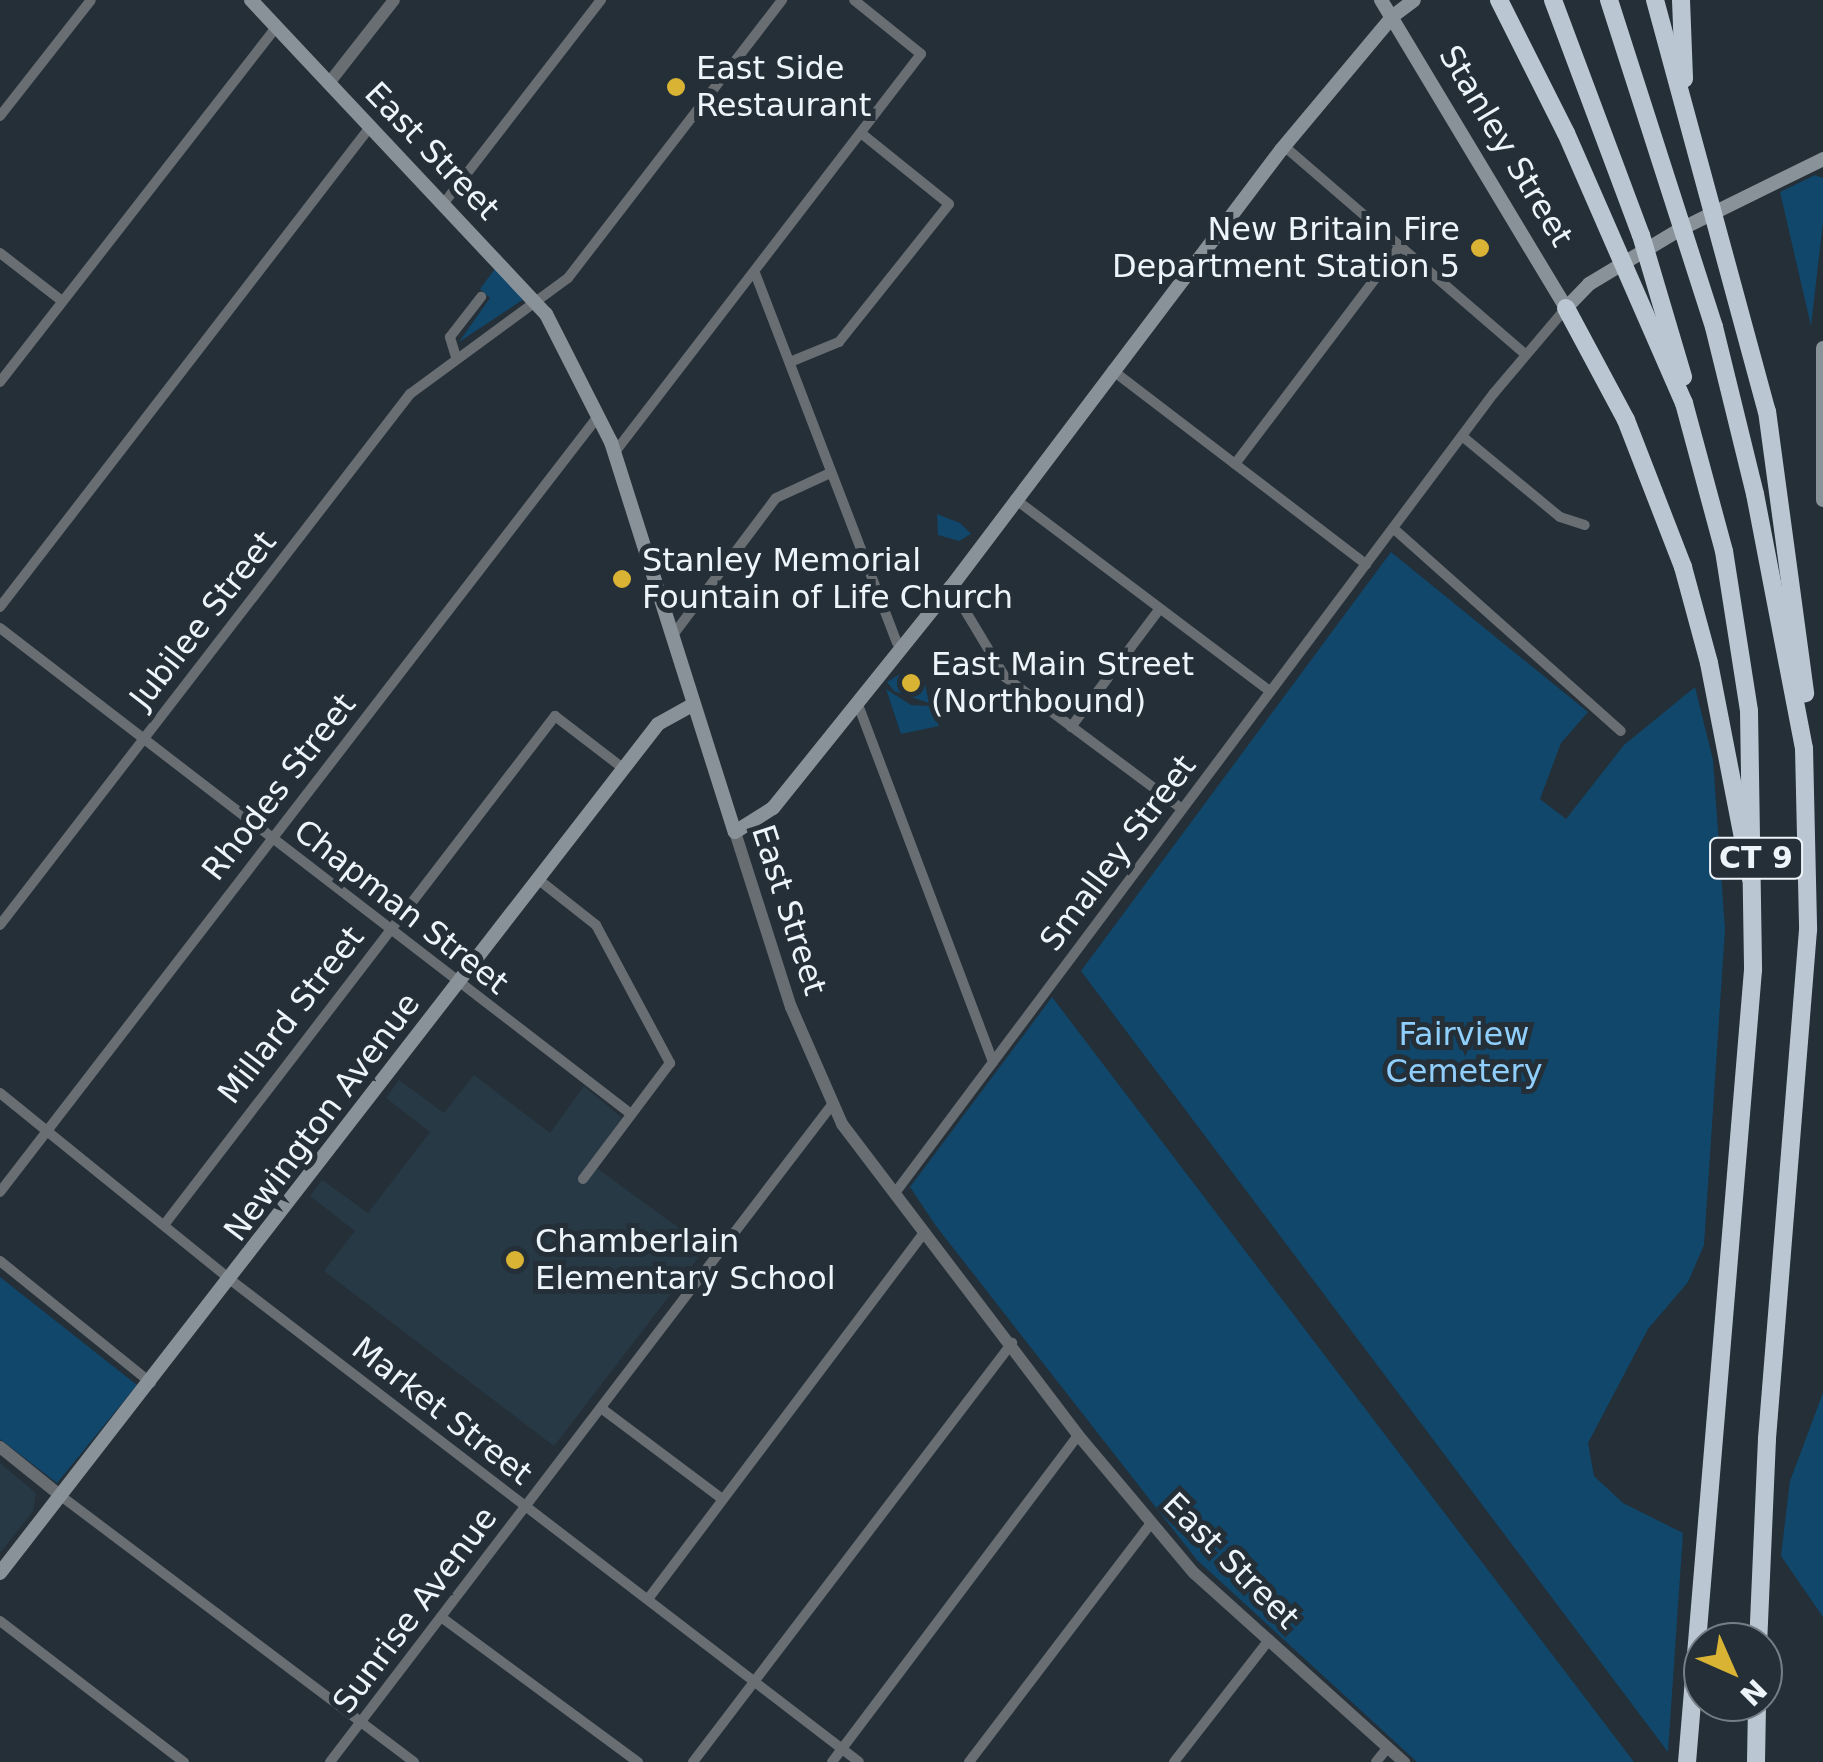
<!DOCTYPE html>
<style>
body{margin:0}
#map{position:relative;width:1823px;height:1762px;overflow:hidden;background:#242f38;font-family:"DejaVu Sans",sans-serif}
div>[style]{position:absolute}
.built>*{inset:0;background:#283946}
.green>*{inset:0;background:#10476a}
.minor>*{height:10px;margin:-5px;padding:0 5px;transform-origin:5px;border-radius:5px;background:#696e73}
.tertiary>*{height:12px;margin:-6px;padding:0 6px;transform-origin:6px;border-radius:6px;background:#696e73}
.secondary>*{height:14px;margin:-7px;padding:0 7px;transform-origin:7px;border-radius:7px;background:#8a9299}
.motorway>*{height:18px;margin:-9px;padding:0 9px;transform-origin:9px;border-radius:9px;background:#bac7d2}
.dots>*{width:28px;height:28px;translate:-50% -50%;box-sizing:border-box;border:5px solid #242f38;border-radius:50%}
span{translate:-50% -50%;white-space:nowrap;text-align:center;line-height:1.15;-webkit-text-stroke:10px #242f38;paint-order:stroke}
.shield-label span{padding:2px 8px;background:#242f38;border:2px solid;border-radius:8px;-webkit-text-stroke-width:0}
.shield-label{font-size:30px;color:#eef5fa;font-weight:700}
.poi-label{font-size:32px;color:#eef5fa}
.left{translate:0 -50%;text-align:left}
.right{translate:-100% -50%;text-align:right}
.street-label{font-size:32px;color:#eef5fa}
.park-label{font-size:32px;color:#90cefc}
.north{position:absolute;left:1683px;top:1622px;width:100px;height:100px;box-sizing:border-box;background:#242f38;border:2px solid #757e86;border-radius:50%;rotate:135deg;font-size:28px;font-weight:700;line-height:40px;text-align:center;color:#eef5fa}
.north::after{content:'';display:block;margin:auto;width:35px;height:45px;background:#d9b334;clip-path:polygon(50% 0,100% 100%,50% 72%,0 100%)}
</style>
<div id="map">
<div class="built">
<i style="clip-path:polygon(474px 1075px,550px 1133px,584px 1086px,622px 1118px,590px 1163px,706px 1248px,554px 1446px,324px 1271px,355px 1231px,310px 1196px,322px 1180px,368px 1213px,430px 1132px,386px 1098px,399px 1080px,444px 1113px)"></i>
<i style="clip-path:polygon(0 1463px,36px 1493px,33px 1511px,0 1553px)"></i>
</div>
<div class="green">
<i style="clip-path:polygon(1815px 175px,1823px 178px,1823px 222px,1811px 326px,1780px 192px)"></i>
<i style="clip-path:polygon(497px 266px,524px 299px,459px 342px,490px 298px,480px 289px)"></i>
<i style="clip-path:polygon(937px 514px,960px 523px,971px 534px,959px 541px,938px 535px)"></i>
<i style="clip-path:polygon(1391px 552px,1588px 712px,1561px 743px,1540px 799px,1566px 819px,1624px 745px,1695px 687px,1713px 760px,1725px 930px,1704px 1245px,1688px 1282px,1648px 1329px,1588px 1443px,1594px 1476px,1623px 1503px,1683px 1533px,1668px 1752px,1081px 971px)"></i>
<i style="clip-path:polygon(900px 674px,925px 684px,929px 703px,894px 691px,887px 682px)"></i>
<i style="clip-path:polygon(886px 689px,911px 705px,929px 706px,939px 726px,901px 734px)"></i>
<i style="clip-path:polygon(1052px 997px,1634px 1762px,1417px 1762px,1197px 1560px,936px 1226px,910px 1187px)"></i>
<i style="clip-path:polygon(0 1277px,137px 1385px,57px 1483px,0 1439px)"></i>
<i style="clip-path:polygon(1823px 1393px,1823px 1617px,1781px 1556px,1790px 1481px)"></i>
</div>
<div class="minor">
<i style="left:0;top:116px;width:147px;rotate:-51.9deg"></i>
<i style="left:1284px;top:146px;width:318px;rotate:40.8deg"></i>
<i style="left:444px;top:203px;width:257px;rotate:-52.3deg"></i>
<i style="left:0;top:253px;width:78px;rotate:37.7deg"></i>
<i style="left:755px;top:273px;width:396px;rotate:69deg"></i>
<i style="left:456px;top:357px;width:21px;rotate:-107deg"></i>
<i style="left:450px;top:337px;width:51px;rotate:-52.2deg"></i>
<i style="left:790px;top:362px;width:53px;rotate:-22.2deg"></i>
<i style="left:839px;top:342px;width:176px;rotate:-51.4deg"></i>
<i style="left:949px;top:204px;width:113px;rotate:-141.1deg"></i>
<i style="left:1112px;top:370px;width:320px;rotate:37.4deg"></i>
<i style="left:0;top:382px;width:451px;rotate:-52.1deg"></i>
<i style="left:1462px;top:436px;width:127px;rotate:39.6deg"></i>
<i style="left:1560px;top:517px;width:26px;rotate:18deg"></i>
<i style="left:615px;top:452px;width:502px;rotate:-52.45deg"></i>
<i style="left:921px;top:54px;width:86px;rotate:-141.1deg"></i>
<i style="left:1235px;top:464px;width:272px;rotate:-52.9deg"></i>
<i style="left:1015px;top:499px;width:319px;rotate:37deg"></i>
<i style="left:1393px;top:528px;width:305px;rotate:41.7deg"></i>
<i style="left:951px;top:587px;width:105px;rotate:59deg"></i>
<i style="left:1005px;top:677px;width:221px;rotate:36.7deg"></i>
<i style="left:0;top:607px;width:606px;rotate:-52.37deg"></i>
<i style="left:0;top:628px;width:796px;rotate:37.6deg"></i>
<i style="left:673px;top:635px;width:171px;rotate:-53.1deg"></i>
<i style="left:776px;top:498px;width:57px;rotate:-24.8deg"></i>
<i style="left:857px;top:702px;width:385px;rotate:69.3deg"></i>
<i style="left:1071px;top:727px;width:145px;rotate:-53.1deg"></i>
<i style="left:539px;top:880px;width:73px;rotate:38.3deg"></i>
<i style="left:596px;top:925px;width:157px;rotate:61.8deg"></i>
<i style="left:670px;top:1063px;width:145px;rotate:126.9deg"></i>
<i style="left:0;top:925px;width:671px;rotate:-52.33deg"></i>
<i style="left:410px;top:394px;width:196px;rotate:-36.3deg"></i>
<i style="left:568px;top:278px;width:351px;rotate:-52.4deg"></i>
<i style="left:0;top:1093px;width:299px;rotate:39deg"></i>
<i style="left:232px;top:1281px;width:790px;rotate:37.49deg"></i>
<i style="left:0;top:1192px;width:981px;rotate:-52.37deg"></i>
<i style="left:895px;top:1193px;width:999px;rotate:-53.18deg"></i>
<i style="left:1494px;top:393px;width:111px;rotate:-49.7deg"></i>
<i style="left:164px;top:1225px;width:642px;rotate:-52.47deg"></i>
<i style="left:555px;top:716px;width:87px;rotate:37.5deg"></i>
<i style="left:0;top:1261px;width:194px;rotate:38.9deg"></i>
<i style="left:601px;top:1408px;width:150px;rotate:36.9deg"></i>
<i style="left:61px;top:1496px;width:442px;rotate:37deg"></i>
<i style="left:648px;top:1599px;width:460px;rotate:-53deg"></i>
<i style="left:441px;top:1617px;width:245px;rotate:36.4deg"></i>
<i style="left:0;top:1621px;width:232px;rotate:37.5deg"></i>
<i style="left:330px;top:1762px;width:825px;rotate:-52.63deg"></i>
<i style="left:693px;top:1762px;width:527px;rotate:-52.72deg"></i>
<i style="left:832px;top:1762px;width:409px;rotate:-53deg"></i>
<i style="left:969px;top:1762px;width:300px;rotate:-52.7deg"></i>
<i style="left:1174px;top:1762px;width:155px;rotate:-52.1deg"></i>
<i style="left:1376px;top:1762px;width:19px;rotate:-51deg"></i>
</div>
<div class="tertiary">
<i style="left:329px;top:83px;width:105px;rotate:-51.9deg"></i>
<i style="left:735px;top:832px;width:184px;rotate:72.3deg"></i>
<i style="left:791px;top:1007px;width:128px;rotate:66.4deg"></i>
<i style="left:842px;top:1124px;width:390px;rotate:52.8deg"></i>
<i style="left:1078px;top:1435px;width:180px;rotate:50deg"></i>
<i style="left:1194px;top:1573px;width:283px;rotate:42deg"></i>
<i style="left:0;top:1447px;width:78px;rotate:38.8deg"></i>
</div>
<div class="secondary">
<i style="left:251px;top:0;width:431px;rotate:46.8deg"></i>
<i style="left:546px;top:314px;width:144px;rotate:63.1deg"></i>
<i style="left:611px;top:442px;width:409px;rotate:72.4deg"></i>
<i style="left:735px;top:832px;width:45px;rotate:-32.3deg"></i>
<i style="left:773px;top:808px;width:284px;rotate:-51.2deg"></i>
<i style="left:951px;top:587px;width:548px;rotate:-52.94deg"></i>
<i style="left:1281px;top:150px;width:175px;rotate:-50.1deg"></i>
<i style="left:1393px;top:16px;width:26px;rotate:-37deg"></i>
<i style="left:1381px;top:0;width:359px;rotate:59deg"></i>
<i style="left:1566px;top:308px;width:33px;rotate:-46deg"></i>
<i style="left:1589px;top:284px;width:105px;rotate:-31deg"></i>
<i style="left:1679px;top:230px;width:161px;rotate:-26.2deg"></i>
<i style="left:1823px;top:348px;width:152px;rotate:90deg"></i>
<i style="left:0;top:1573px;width:1074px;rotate:-52.22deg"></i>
<i style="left:658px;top:724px;width:41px;rotate:-29.1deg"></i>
</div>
<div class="motorway">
<i style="left:1499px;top:0;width:149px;rotate:63.3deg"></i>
<i style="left:1566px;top:133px;width:295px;rotate:66.4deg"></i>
<i style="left:1684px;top:403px;width:153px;rotate:74.9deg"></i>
<i style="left:1724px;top:551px;width:162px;rotate:81.1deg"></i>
<i style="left:1749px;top:711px;width:259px;rotate:89.1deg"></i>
<i style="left:1753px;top:970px;width:795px;rotate:94.76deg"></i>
<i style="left:1553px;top:0;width:251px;rotate:69.5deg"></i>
<i style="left:1641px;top:235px;width:148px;rotate:73.5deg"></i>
<i style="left:1609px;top:0;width:343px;rotate:72.2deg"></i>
<i style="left:1714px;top:327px;width:172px;rotate:76.2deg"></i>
<i style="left:1755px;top:494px;width:259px;rotate:79.1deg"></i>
<i style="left:1804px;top:748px;width:182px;rotate:88.7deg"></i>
<i style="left:1808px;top:930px;width:511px;rotate:94.61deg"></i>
<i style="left:1767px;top:1439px;width:203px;rotate:92.5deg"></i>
<i style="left:1655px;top:0;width:426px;rotate:74.8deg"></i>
<i style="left:1767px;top:411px;width:285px;rotate:82.3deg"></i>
<i style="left:1681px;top:0;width:79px;rotate:87.8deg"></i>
<i style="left:1566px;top:308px;width:127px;rotate:61.8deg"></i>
<i style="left:1626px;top:420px;width:158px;rotate:68.8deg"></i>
<i style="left:1683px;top:567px;width:99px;rotate:74.8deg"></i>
<i style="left:1709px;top:663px;width:220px;rotate:79deg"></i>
<i style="left:1756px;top:1762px;width:60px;rotate:-89deg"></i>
</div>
<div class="dots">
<i style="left:676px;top:87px;background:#d9b334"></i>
<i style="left:1480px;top:248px;background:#d9b334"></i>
<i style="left:622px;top:579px;background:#d9b334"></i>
<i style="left:911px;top:683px;background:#d9b334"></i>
<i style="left:515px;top:1260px;background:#d9b334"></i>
</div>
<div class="shield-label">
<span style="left:1756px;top:858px">CT 9</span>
</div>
<div class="poi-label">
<span class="left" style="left:696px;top:87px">East Side<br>Restaurant</span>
<span class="right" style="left:1460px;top:248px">New Britain Fire<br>Department Station 5</span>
<span class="left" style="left:642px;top:579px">Stanley Memorial<br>Fountain of Life Church</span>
<span class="left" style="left:931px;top:683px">East Main Street<br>(Northbound)</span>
<span class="left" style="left:535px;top:1260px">Chamberlain<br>Elementary School</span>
</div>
<div class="street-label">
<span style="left:1506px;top:146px;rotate:59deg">Stanley Street</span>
<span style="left:432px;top:151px;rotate:46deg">East Street</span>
<span style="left:203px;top:620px;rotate:-52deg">Jubilee Street</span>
<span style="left:279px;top:787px;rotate:-52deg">Rhodes Street</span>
<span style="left:1118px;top:853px;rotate:-53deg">Smalley Street</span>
<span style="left:401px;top:907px;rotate:38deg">Chapman Street</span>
<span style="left:789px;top:910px;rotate:72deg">East Street</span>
<span style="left:291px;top:1015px;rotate:-52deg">Millard Street</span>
<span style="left:322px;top:1117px;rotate:-53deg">Newington Avenue</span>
<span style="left:442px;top:1411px;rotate:38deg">Market Street</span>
<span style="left:1231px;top:1561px;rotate:45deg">East Street</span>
<span style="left:415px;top:1610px;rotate:-53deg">Sunrise Avenue</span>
</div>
<div class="park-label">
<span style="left:1464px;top:1053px">Fairview<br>Cemetery</span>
</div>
<div class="north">N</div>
</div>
